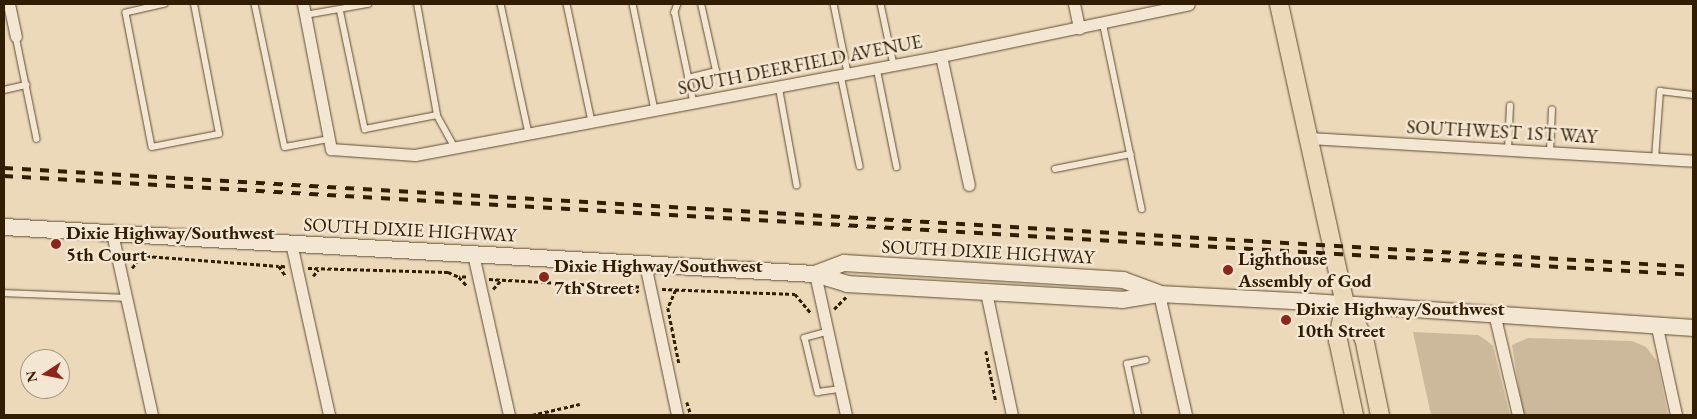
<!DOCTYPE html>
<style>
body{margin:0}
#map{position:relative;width:1697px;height:419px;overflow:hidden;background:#ecd9ba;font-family:"EB Garamond",serif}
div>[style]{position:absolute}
.green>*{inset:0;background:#ccb99b}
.path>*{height:2.5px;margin-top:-1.25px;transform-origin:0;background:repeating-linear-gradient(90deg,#311e02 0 4px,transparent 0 6.5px)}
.roads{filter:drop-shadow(0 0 1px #604d30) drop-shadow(0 0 1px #604d30)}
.service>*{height:5.5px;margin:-2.75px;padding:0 2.75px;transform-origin:2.75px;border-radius:2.75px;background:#f3e6d2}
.minor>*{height:11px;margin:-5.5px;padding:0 5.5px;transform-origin:5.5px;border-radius:5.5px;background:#f3e6d2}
.secondary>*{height:16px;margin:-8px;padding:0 8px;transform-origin:8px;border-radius:8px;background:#f3e6d2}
.primary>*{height:18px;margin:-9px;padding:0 9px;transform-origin:9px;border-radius:9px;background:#ecd9ba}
.rail>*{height:4px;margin-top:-2px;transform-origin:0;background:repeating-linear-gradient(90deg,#311e02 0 9px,transparent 0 18px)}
.dots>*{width:14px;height:14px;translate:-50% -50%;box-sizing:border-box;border:2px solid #f3e6d2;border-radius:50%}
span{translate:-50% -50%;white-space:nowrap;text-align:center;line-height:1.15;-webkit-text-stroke:5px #f3e6d2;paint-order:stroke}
.street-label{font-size:19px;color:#311e02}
.poi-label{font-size:19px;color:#311e02;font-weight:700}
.left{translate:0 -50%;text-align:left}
.frame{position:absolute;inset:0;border:5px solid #311e02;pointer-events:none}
.north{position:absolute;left:20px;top:349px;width:50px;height:50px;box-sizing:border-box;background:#f3e6d2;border:1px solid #a5967f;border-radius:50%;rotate:259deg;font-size:14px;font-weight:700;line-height:20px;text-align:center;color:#311e02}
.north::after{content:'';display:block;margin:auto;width:18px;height:22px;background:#8f2418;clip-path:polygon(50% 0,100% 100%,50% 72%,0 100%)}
</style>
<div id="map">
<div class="green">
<i style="clip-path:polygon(1413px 332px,1478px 335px,1486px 340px,1493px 346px,1510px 415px,1431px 415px)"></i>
<i style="clip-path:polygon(1528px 338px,1632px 341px,1646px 347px,1657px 361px,1668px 415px,1523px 415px,1512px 345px)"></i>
</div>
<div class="path">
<i style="left:130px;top:258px;width:16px;rotate:-7deg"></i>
<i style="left:146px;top:256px;width:133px;rotate:4.3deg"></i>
<i style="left:285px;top:267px;width:6px;rotate:-171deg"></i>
<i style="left:279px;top:266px;width:11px;rotate:56deg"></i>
<i style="left:132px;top:268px;width:11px;rotate:-52deg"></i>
<i style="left:308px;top:268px;width:140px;rotate:1.6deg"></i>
<i style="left:448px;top:272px;width:12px;rotate:24deg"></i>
<i style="left:313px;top:276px;width:8px;rotate:-50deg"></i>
<i style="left:466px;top:277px;width:7px;rotate:180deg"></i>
<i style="left:459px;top:277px;width:12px;rotate:48deg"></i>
<i style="left:489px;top:279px;width:142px;rotate:3.2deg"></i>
<i style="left:639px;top:287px;width:8px;rotate:180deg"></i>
<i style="left:631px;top:287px;width:9px;rotate:32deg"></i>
<i style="left:493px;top:289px;width:12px;rotate:-48deg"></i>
<i style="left:662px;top:289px;width:133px;rotate:2.2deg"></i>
<i style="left:795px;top:294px;width:25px;rotate:50deg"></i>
<i style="left:676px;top:290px;width:20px;rotate:114deg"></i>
<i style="left:668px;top:308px;width:56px;rotate:78.7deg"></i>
<i style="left:834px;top:309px;width:17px;rotate:-45deg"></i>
<i style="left:986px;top:351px;width:52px;rotate:78.9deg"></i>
<i style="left:687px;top:402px;width:14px;rotate:73deg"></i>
<i style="left:532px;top:415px;width:49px;rotate:-12.9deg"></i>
</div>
<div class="roads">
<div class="service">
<i style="left:165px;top:4px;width:40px;rotate:167deg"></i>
<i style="left:126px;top:13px;width:136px;rotate:79deg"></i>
<i style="left:152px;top:147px;width:68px;rotate:-11deg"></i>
<i style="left:219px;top:134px;width:132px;rotate:-100.9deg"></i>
<i style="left:255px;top:4px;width:146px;rotate:78.2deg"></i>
<i style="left:285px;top:147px;width:45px;rotate:-10.3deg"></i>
<i style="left:501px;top:4px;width:133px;rotate:77.8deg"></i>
<i style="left:567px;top:4px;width:121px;rotate:78deg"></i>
<i style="left:633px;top:4px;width:108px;rotate:78.3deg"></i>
<i style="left:678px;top:4px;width:9px;rotate:111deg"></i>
<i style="left:675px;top:12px;width:93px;rotate:78.2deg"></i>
<i style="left:834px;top:4px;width:70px;rotate:78.5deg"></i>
<i style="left:881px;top:4px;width:62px;rotate:78deg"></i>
<i style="left:340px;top:9px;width:123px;rotate:78.2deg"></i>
<i style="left:365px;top:129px;width:73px;rotate:-11deg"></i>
<i style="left:437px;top:115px;width:113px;rotate:-100.2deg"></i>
<i style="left:305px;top:15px;width:64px;rotate:-9.9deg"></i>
<i style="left:1103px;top:22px;width:191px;rotate:78.2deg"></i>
<i style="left:16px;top:36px;width:105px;rotate:78.5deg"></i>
<i style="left:877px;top:68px;width:101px;rotate:78.6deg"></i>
<i style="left:841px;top:75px;width:93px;rotate:78.2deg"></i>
<i style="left:688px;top:78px;width:29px;rotate:-14deg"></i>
<i style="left:716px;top:71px;width:69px;rotate:-102.6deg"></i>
<i style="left:779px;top:86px;width:101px;rotate:79.7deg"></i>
<i style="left:4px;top:90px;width:23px;rotate:-13deg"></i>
<i style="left:437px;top:115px;width:38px;rotate:61deg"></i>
<i style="left:1508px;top:150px;width:44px;rotate:-87.4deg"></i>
<i style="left:1550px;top:152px;width:42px;rotate:-87.3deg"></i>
<i style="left:1655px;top:159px;width:68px;rotate:-85.8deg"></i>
<i style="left:1660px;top:91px;width:33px;rotate:7deg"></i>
<i style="left:1055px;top:169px;width:77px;rotate:-11.2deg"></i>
<i style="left:4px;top:293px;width:122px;rotate:2.3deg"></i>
<i style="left:828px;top:332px;width:24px;rotate:165deg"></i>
<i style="left:805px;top:338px;width:56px;rotate:76.5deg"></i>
<i style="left:818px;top:392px;width:22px;rotate:-8deg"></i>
<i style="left:1138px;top:415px;width:52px;rotate:-102.2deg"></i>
<i style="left:1127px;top:364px;width:19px;rotate:-12deg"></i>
</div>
<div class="minor">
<i style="left:9px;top:4px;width:33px;rotate:78deg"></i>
<i style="left:303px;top:4px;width:148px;rotate:79.1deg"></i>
<i style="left:331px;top:149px;width:84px;rotate:4.1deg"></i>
<i style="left:415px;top:155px;width:535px;rotate:-10.66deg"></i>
<i style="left:941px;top:56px;width:253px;rotate:-11.8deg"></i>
<i style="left:1074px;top:4px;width:25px;rotate:78deg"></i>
<i style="left:941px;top:56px;width:132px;rotate:77.8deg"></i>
<i style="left:1309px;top:138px;width:385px;rotate:3.4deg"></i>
<i style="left:112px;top:233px;width:186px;rotate:77.6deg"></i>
<i style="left:291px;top:243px;width:176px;rotate:77.5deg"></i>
<i style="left:473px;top:254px;width:165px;rotate:77.4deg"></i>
<i style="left:645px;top:264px;width:154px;rotate:78deg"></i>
<i style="left:815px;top:274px;width:144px;rotate:77.6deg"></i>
<i style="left:986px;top:292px;width:126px;rotate:78.1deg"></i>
<i style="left:1159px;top:294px;width:124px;rotate:77.4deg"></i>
<i style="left:1494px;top:313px;width:105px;rotate:76.8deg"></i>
<i style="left:1656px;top:323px;width:94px;rotate:77.7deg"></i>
</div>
<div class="secondary">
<i style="left:4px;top:227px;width:812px;rotate:3.32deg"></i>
<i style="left:815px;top:274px;width:34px;rotate:17deg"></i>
<i style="left:847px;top:284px;width:275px;rotate:3.3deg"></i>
<i style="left:1122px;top:300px;width:37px;rotate:-9deg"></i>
<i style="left:1159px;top:294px;width:153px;rotate:3deg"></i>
<i style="left:1312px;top:302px;width:382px;rotate:3.9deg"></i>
<i style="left:815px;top:274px;width:31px;rotate:-21deg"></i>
<i style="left:844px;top:263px;width:280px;rotate:3.5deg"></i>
<i style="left:1123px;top:280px;width:37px;rotate:20deg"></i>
</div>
<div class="primary">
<i style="left:1279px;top:4px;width:306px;rotate:77.6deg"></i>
<i style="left:1345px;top:303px;width:40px;rotate:62deg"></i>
<i style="left:1364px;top:338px;width:79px;rotate:78.3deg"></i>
<i style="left:1345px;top:303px;width:38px;rotate:101deg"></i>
<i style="left:1338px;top:340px;width:77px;rotate:78deg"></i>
</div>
</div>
<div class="rail">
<i style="left:4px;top:168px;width:1692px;rotate:3.35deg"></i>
<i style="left:4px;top:176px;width:1692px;rotate:3.35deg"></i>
</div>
<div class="dots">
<i style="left:56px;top:244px;background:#8f2418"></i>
<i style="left:1228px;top:270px;background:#8f2418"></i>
<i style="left:544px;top:277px;background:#8f2418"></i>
<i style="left:1286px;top:320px;background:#8f2418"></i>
</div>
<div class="street-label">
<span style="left:800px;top:65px;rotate:-11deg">SOUTH DEERFIELD AVENUE</span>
<span style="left:1502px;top:132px;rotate:3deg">SOUTHWEST 1ST WAY</span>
<span style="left:410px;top:230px;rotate:3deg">SOUTH DIXIE HIGHWAY</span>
<span style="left:988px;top:252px;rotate:3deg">SOUTH DIXIE HIGHWAY</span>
</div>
<div class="poi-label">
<span class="left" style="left:66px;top:244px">Dixie Highway/Southwest<br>5th Court</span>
<span class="left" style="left:1238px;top:270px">Lighthouse<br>Assembly of God</span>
<span class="left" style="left:554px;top:277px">Dixie Highway/Southwest<br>7th Street</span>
<span class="left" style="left:1296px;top:320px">Dixie Highway/Southwest<br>10th Street</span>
</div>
<div class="frame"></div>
<div class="north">N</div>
</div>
